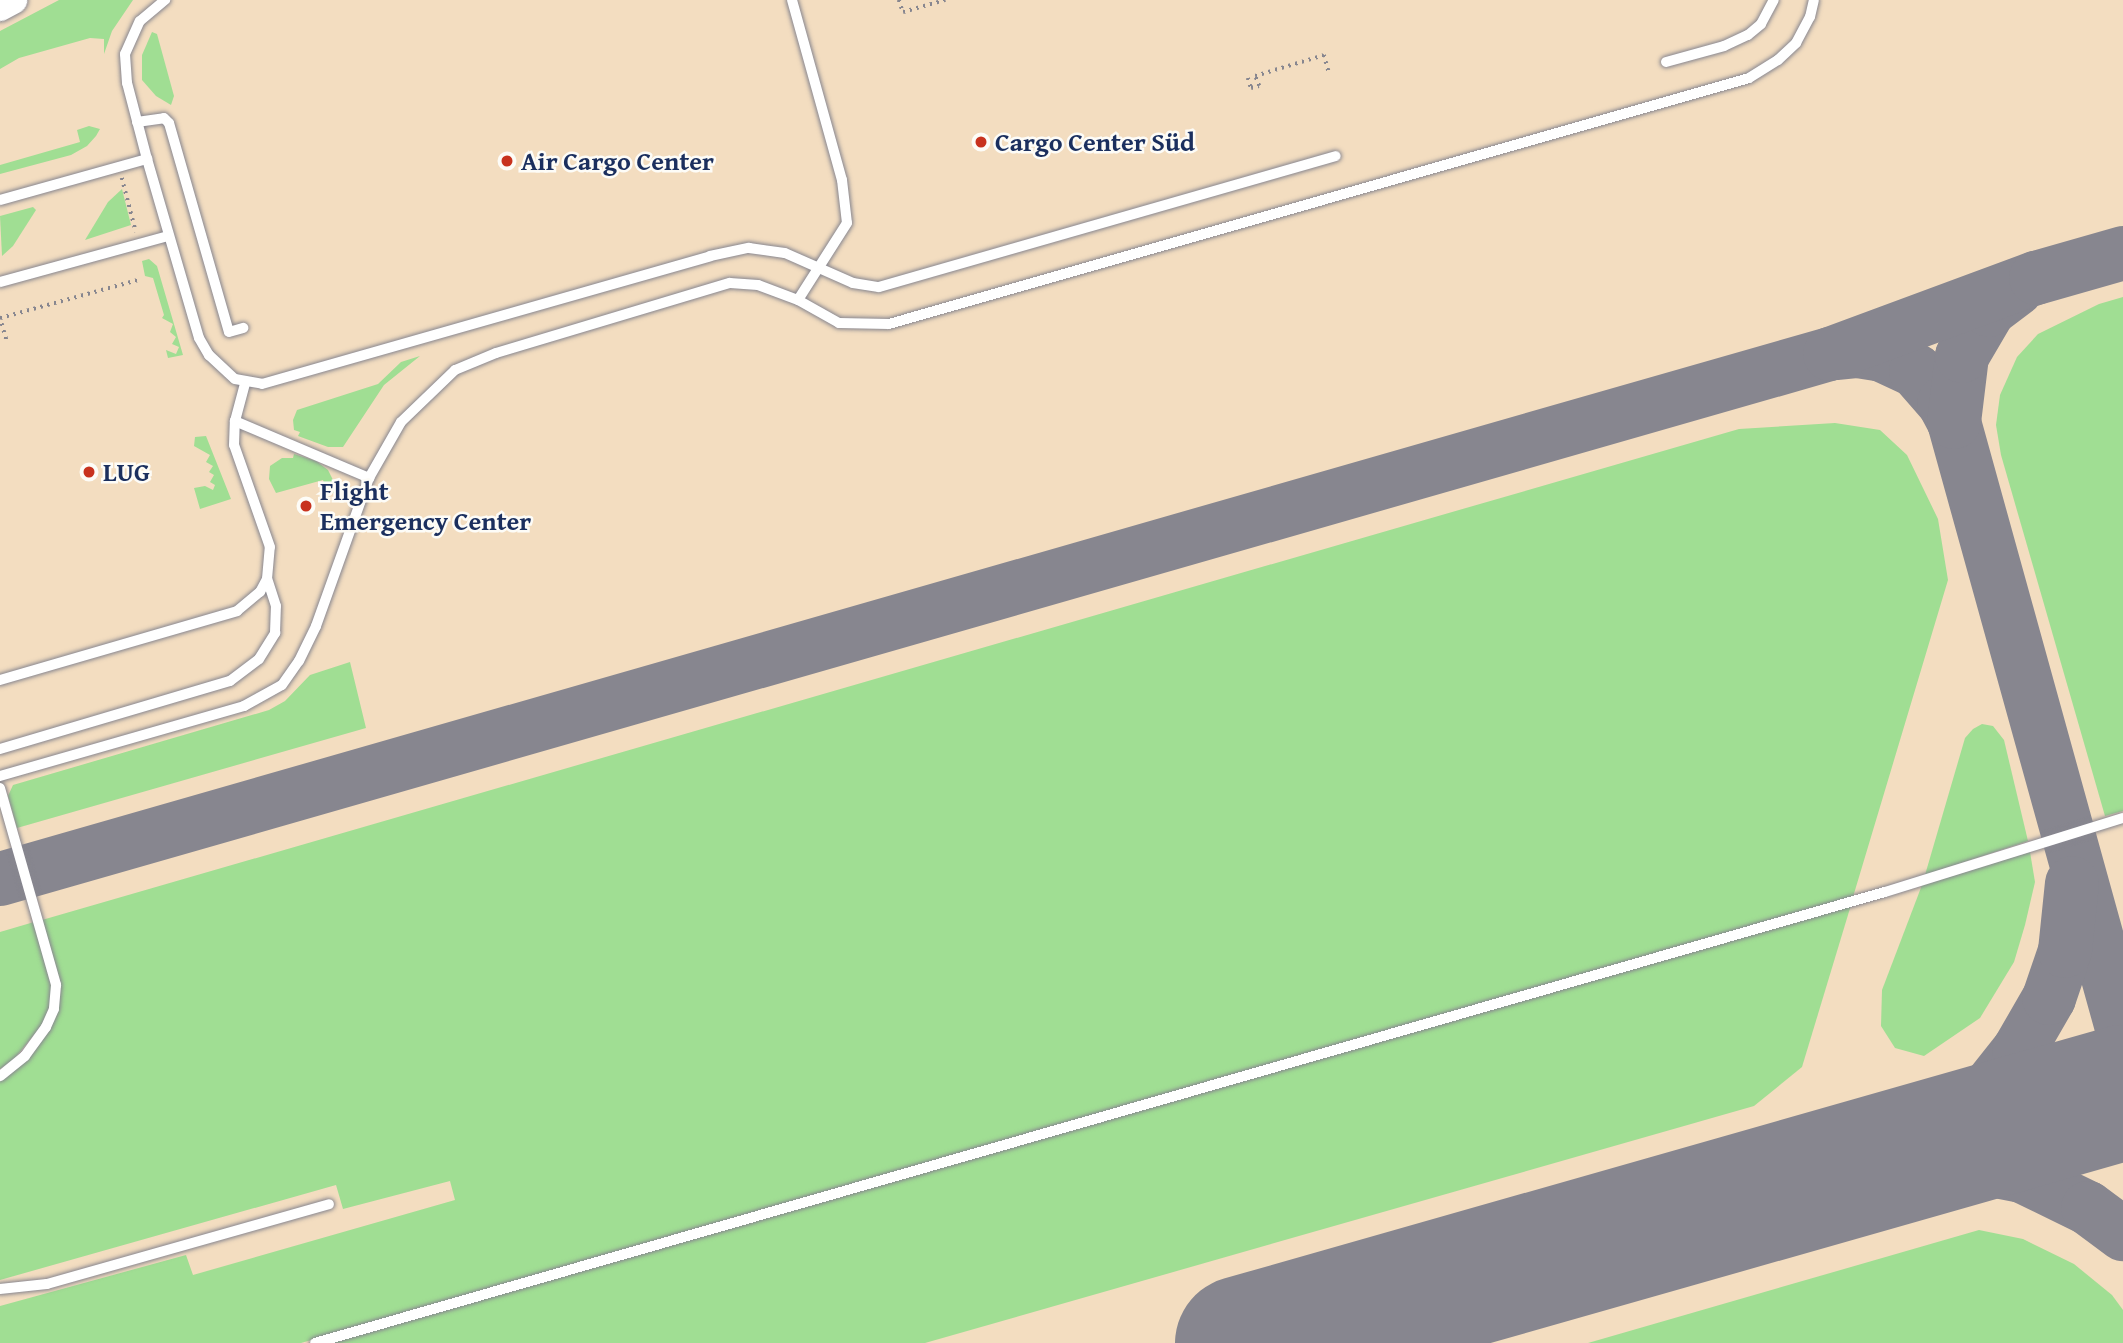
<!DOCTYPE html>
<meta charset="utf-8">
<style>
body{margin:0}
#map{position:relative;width:2123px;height:1343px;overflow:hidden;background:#f3ddc0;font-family:"Gentium Book Plus",serif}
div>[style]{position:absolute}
.green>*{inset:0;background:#a0de93}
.taxiway>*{height:54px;margin:-27px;padding:0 27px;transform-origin:27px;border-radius:27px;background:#87868f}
.runway>*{height:135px;margin:-67.5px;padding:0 67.5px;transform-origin:67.5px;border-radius:67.5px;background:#87868f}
.path>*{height:3.5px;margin-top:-1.75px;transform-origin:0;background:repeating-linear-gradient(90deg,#87868f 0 2px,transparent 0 7px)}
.roads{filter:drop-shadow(0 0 2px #87868f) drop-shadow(0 0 2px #87868f)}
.service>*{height:10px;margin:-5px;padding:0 5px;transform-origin:5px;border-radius:5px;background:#fff}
.secondary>*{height:28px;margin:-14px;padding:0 14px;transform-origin:14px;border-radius:14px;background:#fff}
.dots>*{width:19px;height:19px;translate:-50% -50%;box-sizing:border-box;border:4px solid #fdfcf7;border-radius:50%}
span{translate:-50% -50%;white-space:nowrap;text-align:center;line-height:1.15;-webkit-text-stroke:5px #fdfcf7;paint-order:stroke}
.poi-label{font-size:26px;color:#1b2f5e;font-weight:700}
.left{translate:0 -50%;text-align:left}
</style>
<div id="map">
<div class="green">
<i style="clip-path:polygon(59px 0,133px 0,112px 31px,104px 54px,104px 39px,90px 38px,19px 58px,0 69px,0 31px)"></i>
<i style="clip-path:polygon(152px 32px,157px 34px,174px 96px,171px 105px,156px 96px,142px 80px,142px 55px)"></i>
<i style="clip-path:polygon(89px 126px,100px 129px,96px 136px,87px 146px,71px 155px,0 174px,0 165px,80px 142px,77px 130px)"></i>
<i style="clip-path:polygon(122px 189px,131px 225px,85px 240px,108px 202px)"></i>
<i style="clip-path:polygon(33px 207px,36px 210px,13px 246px,2px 256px,0 216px)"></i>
<i style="clip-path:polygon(149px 259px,157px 266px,183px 355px,168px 358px,166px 350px,176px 354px,179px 347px,172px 344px,176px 337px,170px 332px,173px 324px,162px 318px,164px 315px,153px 278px,145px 276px,142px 261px)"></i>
<i style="clip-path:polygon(2123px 297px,2123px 811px,2105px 816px,2001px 455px,1996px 425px,2000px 395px,2017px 357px,2038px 334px,2099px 304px)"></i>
<i style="clip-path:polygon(420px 356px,384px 385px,343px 447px,328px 447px,298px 436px,300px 432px,294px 430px,293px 420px,297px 410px,378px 384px,401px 362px)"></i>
<i style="clip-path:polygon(1835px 423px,1880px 430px,1907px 455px,1938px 519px,1948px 580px,1853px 897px,301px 1343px,0 1343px,0 1306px,186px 1255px,193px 1275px,455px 1200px,450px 1181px,343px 1209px,336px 1185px,0 1280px,0 1081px,29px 1057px,47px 1034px,57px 1013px,60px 998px,61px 984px,42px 920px,1739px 429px)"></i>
<i style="clip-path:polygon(206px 436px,231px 499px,200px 509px,194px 488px,205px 486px,213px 490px,215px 485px,210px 482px,214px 475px,209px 472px,213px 466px,206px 462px,210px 455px,194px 446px,195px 437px)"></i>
<i style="clip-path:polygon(294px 454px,316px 461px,328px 470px,339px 492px,328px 494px,323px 480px,276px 493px,269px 479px,270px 466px,282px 458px,293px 458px)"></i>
<i style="clip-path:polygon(350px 662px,366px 728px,17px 828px,8px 796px,13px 785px,269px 710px,285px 701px,310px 675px)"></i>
<i style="clip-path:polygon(1982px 724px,1993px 726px,2004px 740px,2028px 841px,1925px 875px,1965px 738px,1973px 729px)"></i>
<i style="clip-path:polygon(2030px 852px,2035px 882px,2025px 925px,2014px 962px,1980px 1018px,1924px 1056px,1895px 1048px,1881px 1026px,1882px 990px,1922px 885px)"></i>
<i style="clip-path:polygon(1851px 905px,1802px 1067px,1754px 1106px,925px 1343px,328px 1343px)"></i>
<i style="clip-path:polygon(34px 922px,51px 986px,51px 1002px,42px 1025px,14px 1059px,0 1069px,0 932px)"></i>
<i style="clip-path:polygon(1979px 1230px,2023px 1239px,2074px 1264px,2112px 1295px,2123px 1310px,2123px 1343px,1588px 1343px)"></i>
</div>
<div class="taxiway">
<i style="left:1838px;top:353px;width:20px;rotate:-6deg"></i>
<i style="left:1858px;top:351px;width:24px;rotate:9deg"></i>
<i style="left:1882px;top:355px;width:38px;rotate:25deg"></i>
<i style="left:1916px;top:371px;width:43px;rotate:48.8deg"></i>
<i style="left:1944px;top:403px;width:21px;rotate:62deg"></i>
<i style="left:1954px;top:422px;width:633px;rotate:74.51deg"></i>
<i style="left:1954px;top:422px;width:66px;rotate:-83.1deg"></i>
<i style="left:1962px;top:356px;width:53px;rotate:-59.6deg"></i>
<i style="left:1989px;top:310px;width:34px;rotate:-37deg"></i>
<i style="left:0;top:879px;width:1904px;rotate:-16.01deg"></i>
<i style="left:1830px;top:354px;width:220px;rotate:-20.3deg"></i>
<i style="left:2036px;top:278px;width:91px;rotate:-16deg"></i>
<i style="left:1879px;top:1166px;width:76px;rotate:-2.3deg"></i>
<i style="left:1955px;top:1163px;width:68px;rotate:11deg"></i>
<i style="left:2022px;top:1176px;width:73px;rotate:25.9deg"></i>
<i style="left:2088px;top:1208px;width:44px;rotate:36.6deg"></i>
<i style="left:1856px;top:1168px;width:58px;rotate:-21.3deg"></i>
<i style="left:1910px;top:1147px;width:51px;rotate:-34.6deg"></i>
<i style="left:1952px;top:1118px;width:46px;rotate:-38.9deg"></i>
<i style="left:1988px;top:1089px;width:50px;rotate:-51.5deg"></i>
<i style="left:2019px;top:1050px;width:60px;rotate:-60deg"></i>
<i style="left:2049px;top:998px;width:50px;rotate:-71.2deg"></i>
<i style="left:2065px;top:951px;width:68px;rotate:-84.1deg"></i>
</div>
<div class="runway">
<i style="left:1242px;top:1343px;width:916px;rotate:-15.9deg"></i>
</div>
<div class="path">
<i style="left:899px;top:0;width:13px;rotate:72deg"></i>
<i style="left:903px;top:12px;width:44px;rotate:-15.9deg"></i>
<i style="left:1248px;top:78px;width:10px;rotate:73deg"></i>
<i style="left:1251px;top:88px;width:8px;rotate:-14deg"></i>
<i style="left:1259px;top:86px;width:11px;rotate:-112deg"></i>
<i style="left:1255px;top:76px;width:72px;rotate:-16.9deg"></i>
<i style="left:1324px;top:55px;width:19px;rotate:74deg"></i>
<i style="left:122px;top:178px;width:56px;rotate:75.5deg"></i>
<i style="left:0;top:317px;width:26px;rotate:74deg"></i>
<i style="left:0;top:318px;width:143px;rotate:-15.4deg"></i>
</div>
<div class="roads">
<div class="service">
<i style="left:792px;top:0;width:187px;rotate:74.5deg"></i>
<i style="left:842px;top:180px;width:43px;rotate:83.4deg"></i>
<i style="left:847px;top:223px;width:91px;rotate:122.5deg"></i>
<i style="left:1666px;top:62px;width:60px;rotate:-15.4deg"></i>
<i style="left:1724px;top:46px;width:26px;rotate:-25deg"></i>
<i style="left:1748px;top:35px;width:17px;rotate:-40deg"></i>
<i style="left:1761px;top:24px;width:27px;rotate:-62deg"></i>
<i style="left:137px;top:122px;width:27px;rotate:-8deg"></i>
<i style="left:164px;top:118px;width:7px;rotate:45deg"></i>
<i style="left:169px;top:123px;width:217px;rotate:74deg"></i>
<i style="left:229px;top:332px;width:15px;rotate:-16deg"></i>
<i style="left:147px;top:159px;width:79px;rotate:-104.7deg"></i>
<i style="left:127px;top:83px;width:29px;rotate:-94deg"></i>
<i style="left:125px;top:54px;width:36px;rotate:-66deg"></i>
<i style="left:140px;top:21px;width:33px;rotate:-40deg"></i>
<i style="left:0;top:200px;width:153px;rotate:-15.6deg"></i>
<i style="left:147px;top:159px;width:186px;rotate:73.8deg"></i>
<i style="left:199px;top:338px;width:20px;rotate:60deg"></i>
<i style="left:209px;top:355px;width:35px;rotate:43deg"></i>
<i style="left:235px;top:379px;width:27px;rotate:10deg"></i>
<i style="left:262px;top:384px;width:466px;rotate:-15.9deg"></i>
<i style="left:710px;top:256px;width:40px;rotate:-12deg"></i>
<i style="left:749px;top:248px;width:36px;rotate:8deg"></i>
<i style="left:785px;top:253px;width:74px;rotate:23.8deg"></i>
<i style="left:853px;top:283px;width:26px;rotate:9deg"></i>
<i style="left:879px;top:287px;width:475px;rotate:-16deg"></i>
<i style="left:0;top:282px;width:174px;rotate:-15.3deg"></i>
<i style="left:235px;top:421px;width:146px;rotate:23deg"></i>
<i style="left:0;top:680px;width:247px;rotate:-16.2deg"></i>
<i style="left:237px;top:611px;width:30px;rotate:-40deg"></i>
<i style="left:260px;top:592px;width:15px;rotate:-62deg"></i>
<i style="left:267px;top:579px;width:32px;rotate:-85deg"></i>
<i style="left:270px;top:547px;width:108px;rotate:-109.4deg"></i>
<i style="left:234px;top:445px;width:24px;rotate:-88deg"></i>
<i style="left:235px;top:421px;width:39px;rotate:-75deg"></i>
<i style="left:0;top:749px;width:240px;rotate:-16.5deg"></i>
<i style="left:230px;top:681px;width:36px;rotate:-37deg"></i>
<i style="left:259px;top:659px;width:31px;rotate:-58deg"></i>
<i style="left:275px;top:633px;width:27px;rotate:-88deg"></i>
<i style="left:276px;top:606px;width:28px;rotate:-108deg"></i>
<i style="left:0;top:776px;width:254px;rotate:-16deg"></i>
<i style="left:244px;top:706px;width:43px;rotate:-28.9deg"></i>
<i style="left:282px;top:685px;width:29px;rotate:-55deg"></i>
<i style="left:299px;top:661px;width:39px;rotate:-64deg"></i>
<i style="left:316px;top:626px;width:157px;rotate:-70.3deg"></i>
<i style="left:369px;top:478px;width:64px;rotate:-60.3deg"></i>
<i style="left:401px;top:422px;width:75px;rotate:-43.9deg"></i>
<i style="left:455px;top:370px;width:44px;rotate:-22.5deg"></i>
<i style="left:496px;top:353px;width:244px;rotate:-16.7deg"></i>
<i style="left:730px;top:283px;width:28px;rotate:4deg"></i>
<i style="left:758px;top:285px;width:43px;rotate:20.6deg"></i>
<i style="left:798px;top:300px;width:47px;rotate:29.3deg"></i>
<i style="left:839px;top:323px;width:50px;rotate:1.1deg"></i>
<i style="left:889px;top:324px;width:894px;rotate:-15.96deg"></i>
<i style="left:1749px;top:78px;width:34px;rotate:-32deg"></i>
<i style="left:1778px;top:60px;width:25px;rotate:-43deg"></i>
<i style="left:1796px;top:43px;width:30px;rotate:-62deg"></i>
<i style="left:1810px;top:17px;width:17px;rotate:-77deg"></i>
<i style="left:0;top:788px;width:205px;rotate:74.1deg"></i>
<i style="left:56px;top:985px;width:24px;rotate:95deg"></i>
<i style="left:54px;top:1009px;width:20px;rotate:114deg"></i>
<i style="left:46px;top:1027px;width:36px;rotate:126deg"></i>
<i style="left:25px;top:1056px;width:32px;rotate:141deg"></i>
<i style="left:0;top:1289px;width:47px;rotate:-6.1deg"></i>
<i style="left:47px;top:1284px;width:293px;rotate:-15.8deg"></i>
<i style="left:315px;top:1343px;width:1633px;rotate:-16.03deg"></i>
<i style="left:1885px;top:892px;width:249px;rotate:-17.3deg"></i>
</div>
<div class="secondary">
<i style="left:0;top:7px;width:15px;rotate:-28deg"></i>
</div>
</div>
<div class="dots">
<i style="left:981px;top:142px;background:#c8321e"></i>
<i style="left:507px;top:161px;background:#c8321e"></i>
<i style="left:89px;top:472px;background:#c8321e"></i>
<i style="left:306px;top:506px;background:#c8321e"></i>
</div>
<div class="poi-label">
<span class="left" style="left:995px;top:142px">Cargo Center Süd</span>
<span class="left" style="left:521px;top:161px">Air Cargo Center</span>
<span class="left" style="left:103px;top:472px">LUG</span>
<span class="left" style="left:320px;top:506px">Flight<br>Emergency Center</span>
</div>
</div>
